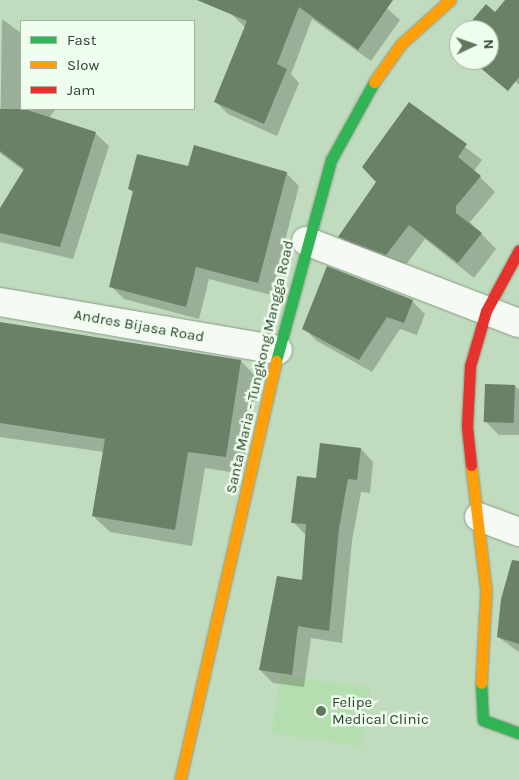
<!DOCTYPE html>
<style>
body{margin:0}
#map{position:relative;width:519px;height:780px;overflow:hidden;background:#c1dbbe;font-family:Karla,sans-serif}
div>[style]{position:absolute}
.built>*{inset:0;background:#b5deb0;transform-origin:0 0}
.shadow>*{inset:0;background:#0003}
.building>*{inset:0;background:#698167;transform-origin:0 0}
.roads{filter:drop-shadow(0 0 1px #899d87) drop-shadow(0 0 1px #899d87)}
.street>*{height:28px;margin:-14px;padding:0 14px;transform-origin:14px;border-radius:14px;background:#f6faf5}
.fast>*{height:11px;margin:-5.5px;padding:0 5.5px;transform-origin:5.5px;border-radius:5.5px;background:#30b455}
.slow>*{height:11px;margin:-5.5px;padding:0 5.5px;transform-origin:5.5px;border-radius:5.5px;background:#ff9f0a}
.jam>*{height:11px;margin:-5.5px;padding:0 5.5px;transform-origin:5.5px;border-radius:5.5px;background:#e5322d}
.dots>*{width:14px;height:14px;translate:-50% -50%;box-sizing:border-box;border:2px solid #effeee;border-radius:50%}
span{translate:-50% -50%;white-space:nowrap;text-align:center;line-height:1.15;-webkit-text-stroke:5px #effeee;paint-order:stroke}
.street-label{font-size:15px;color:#2e422c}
.poi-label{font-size:15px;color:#2e422c}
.left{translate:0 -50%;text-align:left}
.legend{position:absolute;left:20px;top:20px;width:175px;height:90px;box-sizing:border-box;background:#effeee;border:1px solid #a2b3a0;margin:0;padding:6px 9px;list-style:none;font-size:15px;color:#2e422c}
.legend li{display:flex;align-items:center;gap:10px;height:25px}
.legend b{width:25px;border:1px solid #a2b3a0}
.north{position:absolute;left:449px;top:20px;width:50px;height:50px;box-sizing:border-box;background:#effeee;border:1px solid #a2b3a0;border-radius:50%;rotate:87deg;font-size:14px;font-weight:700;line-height:20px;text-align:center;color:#2e422c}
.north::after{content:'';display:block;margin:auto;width:18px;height:22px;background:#61785f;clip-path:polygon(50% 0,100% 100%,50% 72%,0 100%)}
</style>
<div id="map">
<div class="built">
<i style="left:280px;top:675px;width:92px;height:59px;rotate:8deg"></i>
</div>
<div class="shadow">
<i style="clip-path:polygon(236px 0,378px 0,400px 20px,371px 61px,312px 19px,291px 74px,299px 83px,277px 136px,228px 114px,215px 101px,246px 28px,231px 14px)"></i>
<i style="clip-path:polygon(507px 0,519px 0,519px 85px,489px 53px,489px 30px,469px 30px,495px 14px)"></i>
<i style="clip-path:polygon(2px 19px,21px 33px,21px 109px,56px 109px,49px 118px,96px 134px,109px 146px,73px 259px,0 242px,0 210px,24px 171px,0 153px)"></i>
<i style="clip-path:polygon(409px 104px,482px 160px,474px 171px,495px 192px,470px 222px,496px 249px,474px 278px,425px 239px,402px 270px,355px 252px,340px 236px,378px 181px)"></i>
<i style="clip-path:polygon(189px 168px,286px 173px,299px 186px,271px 295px,209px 279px,199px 319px,124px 299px,111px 286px,134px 193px,129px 189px)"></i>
<i style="clip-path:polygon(412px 301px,425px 314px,417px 335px,400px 329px,372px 372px,317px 341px,304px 328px)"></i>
<i style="clip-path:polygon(0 323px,241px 361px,257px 378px,243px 474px,205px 468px,192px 546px,110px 532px,93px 516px,104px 452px,0 437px)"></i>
<i style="clip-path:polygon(515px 386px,519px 390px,519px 435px,499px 435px,486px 422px)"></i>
<i style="clip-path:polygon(361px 449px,373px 462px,370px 493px,361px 492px,352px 541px,342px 643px,311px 638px,304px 687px,273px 683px,260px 670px,303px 582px,306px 535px,293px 522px,317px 480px)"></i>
<i style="clip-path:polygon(519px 610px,519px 652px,498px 637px)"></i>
</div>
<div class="building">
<i style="clip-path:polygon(197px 0,393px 0,358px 50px,299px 7px,277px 64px,287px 69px,264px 124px,214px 102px,247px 21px)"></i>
<i style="clip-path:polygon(505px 0,519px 0,519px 77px,508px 91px,471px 60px,489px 60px,489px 30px,464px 30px,486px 4px,495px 12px)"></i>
<i style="clip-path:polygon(409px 102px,467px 144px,458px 157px,481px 176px,456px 206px,456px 213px,482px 233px,458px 263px,409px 225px,386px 255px,338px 237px,376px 182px,362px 167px)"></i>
<i style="clip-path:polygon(0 109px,24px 109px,96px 132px,60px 247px,0 233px,0 208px,24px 169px,0 151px)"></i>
<i style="clip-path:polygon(194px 145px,287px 172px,258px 283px,196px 267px,186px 307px,109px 287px,133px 191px,128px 189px,137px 154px,188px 166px)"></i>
<i style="clip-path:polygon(327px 266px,413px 300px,404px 323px,387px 317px,359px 360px,302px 329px)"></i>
<i style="clip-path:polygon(0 322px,241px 360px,226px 457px,188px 452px,175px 530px,92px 516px,105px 439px,0 423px)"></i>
<i style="left:485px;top:384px;width:30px;height:38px;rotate:2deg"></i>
<i style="clip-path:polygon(320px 443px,361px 448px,357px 480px,348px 479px,339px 528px,329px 631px,298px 626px,292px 675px,259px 670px,277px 576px,302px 580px,306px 524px,291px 523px,297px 476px,316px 478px)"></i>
<i style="clip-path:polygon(512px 560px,519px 561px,519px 644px,497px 637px,501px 599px)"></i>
</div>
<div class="roads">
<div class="street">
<i style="left:306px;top:241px;width:228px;rotate:21.1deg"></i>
<i style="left:0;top:302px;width:282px;rotate:9.8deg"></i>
<i style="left:479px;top:517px;width:43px;rotate:20.6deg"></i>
</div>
<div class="fast">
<i style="left:276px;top:361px;width:208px;rotate:-74.7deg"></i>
<i style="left:331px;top:160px;width:89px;rotate:-61.1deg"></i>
<i style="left:481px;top:683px;width:37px;rotate:87deg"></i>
<i style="left:483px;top:720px;width:38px;rotate:20deg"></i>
</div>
<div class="slow">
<i style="left:374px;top:82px;width:47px;rotate:-54.6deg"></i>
<i style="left:401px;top:44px;width:66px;rotate:-41.9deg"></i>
<i style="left:471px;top:465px;width:127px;rotate:83.2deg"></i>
<i style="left:486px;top:591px;width:92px;rotate:93.1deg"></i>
<i style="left:180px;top:780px;width:430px;rotate:-77.1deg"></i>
</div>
<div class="jam">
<i style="left:471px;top:465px;width:39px;rotate:-96deg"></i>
<i style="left:467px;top:426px;width:60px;rotate:-87.1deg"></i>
<i style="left:470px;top:366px;width:57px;rotate:-73.8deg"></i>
<i style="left:486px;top:311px;width:69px;rotate:-61.6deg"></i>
</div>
</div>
<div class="dots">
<i style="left:321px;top:711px;background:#61785f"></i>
</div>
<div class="street-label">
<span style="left:139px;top:326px;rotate:10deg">Andres Bijasa Road</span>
<span style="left:260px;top:367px;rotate:-77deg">Santa Maria - Tungkong Mangga Road</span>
</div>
<div class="poi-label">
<span class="left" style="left:332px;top:711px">Felipe<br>Medical Clinic</span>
</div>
<ul class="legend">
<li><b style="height:6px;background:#30b455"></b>Fast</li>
<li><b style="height:6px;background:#ff9f0a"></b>Slow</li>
<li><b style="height:6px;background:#e5322d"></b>Jam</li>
</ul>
<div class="north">N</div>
</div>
